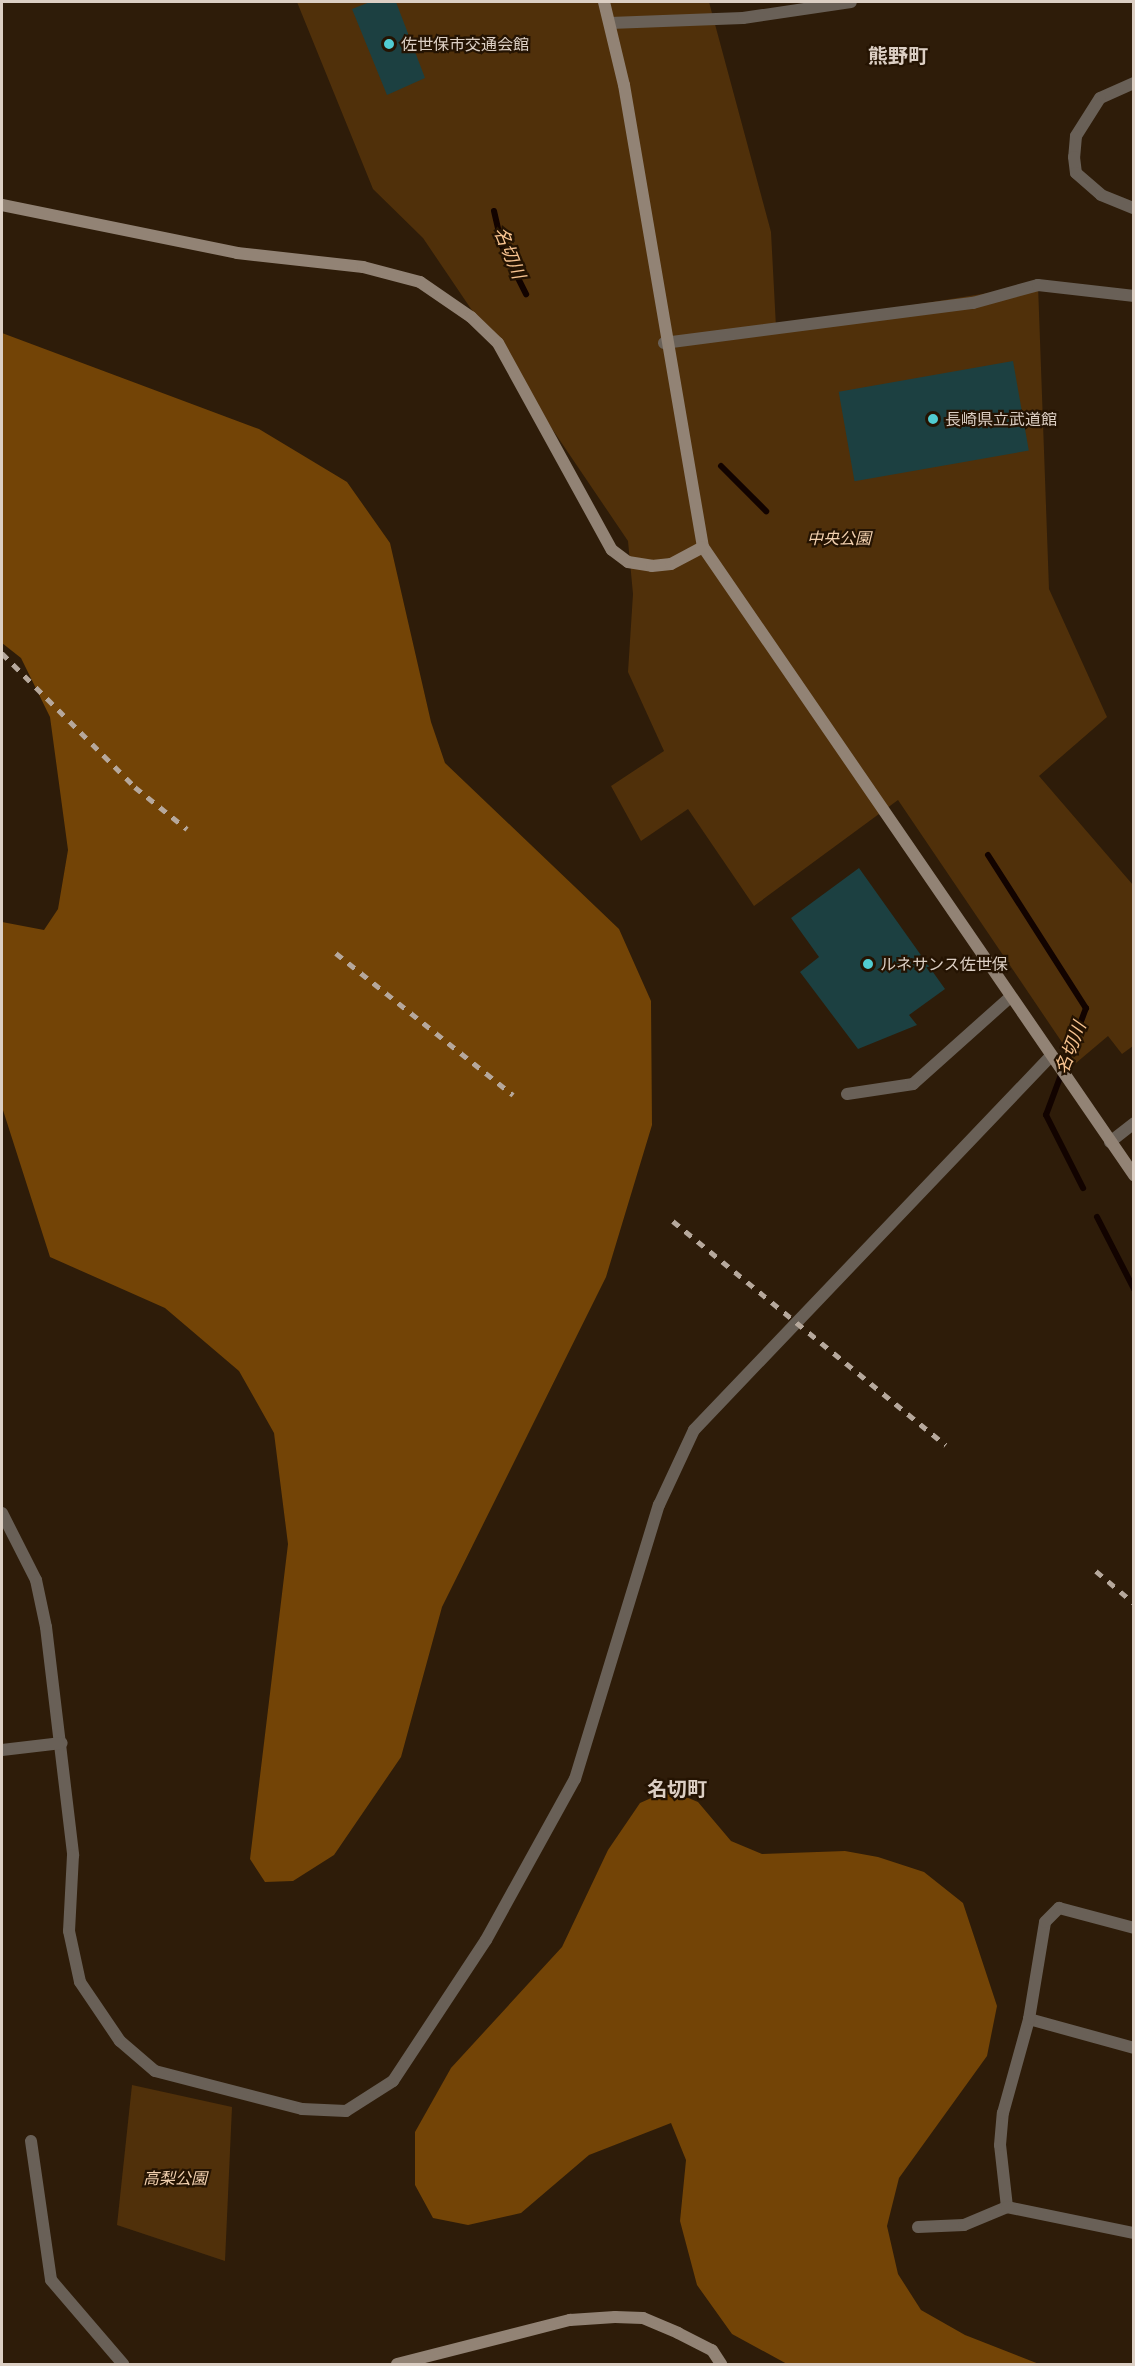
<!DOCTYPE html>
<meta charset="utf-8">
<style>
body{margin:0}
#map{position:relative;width:1135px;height:2366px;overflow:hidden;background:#2e1c09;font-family:"IBM Plex Serif","Noto Sans JP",serif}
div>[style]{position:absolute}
.green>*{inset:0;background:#50300a}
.forest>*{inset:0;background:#734406}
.stream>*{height:6px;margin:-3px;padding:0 3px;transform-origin:3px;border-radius:3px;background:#120300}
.building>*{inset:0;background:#1c4041;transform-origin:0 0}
.street>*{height:12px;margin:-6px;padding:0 6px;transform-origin:6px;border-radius:6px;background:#696057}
.secondary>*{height:12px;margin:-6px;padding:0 6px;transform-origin:6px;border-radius:6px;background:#928375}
.rail>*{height:4.5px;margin-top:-2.25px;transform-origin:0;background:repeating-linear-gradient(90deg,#b6a89c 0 8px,transparent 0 16px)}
.dots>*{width:16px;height:16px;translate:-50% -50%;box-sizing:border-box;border:3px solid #241302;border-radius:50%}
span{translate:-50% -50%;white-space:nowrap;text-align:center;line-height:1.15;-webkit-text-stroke:4.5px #241302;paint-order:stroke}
.poi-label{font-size:16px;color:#dccfc4}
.left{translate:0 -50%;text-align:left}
.park-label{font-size:16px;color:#f2d0af;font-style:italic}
.water-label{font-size:18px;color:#f7c390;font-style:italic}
.quarter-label{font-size:20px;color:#dccfc4;font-weight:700}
.frame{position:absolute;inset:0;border:3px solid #dccfc4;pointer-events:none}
</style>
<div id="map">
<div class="green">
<i style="clip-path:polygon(297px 2px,709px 2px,771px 232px,776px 327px,1038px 285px,1049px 589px,1107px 717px,1039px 776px,1133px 885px,1133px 1046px,1122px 1054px,1108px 1036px,1076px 1063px,898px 800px,754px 906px,688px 809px,641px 841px,611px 786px,664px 751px,628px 672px,633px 594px,628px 541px,423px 238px,373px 189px)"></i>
<i style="clip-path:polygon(132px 2085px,232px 2107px,225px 2261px,117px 2225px)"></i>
</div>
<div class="forest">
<i style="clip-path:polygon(2px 333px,259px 429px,347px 482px,390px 543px,431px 722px,445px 763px,619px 929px,651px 1001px,652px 1125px,606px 1277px,442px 1607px,401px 1757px,334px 1855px,293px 1881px,265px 1882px,250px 1859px,288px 1544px,274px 1433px,239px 1371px,165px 1308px,50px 1257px,2px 1107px,2px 922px,44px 930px,58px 909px,68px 850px,50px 717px,21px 658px,2px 643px)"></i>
<i style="clip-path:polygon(669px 1790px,698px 1802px,731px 1841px,762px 1854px,845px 1851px,878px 1857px,924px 1872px,963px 1903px,997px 2006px,987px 2056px,899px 2178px,887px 2226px,898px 2274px,921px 2310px,965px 2335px,1039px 2364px,787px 2364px,732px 2334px,697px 2285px,680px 2221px,686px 2160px,671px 2123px,589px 2155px,521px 2213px,468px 2225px,433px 2218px,415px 2185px,415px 2132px,451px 2068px,562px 1947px,608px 1850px,640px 1803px)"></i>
</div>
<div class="stream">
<i style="left:494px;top:211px;width:36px;rotate:77deg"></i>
<i style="left:502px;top:246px;width:54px;rotate:63.4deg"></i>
<i style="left:721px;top:466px;width:64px;rotate:45deg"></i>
<i style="left:988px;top:855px;width:182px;rotate:57.4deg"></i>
<i style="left:1086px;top:1008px;width:114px;rotate:110.5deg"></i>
<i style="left:1046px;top:1115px;width:82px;rotate:63.1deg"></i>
<i style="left:1097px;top:1217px;width:81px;rotate:62.8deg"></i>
</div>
<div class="building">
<i style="clip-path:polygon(370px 2px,396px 2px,425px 78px,387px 95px,352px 9px)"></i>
<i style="left:1013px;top:361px;width:91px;height:177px;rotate:80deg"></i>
<i style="clip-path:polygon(859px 868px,945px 989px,909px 1015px,917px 1025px,858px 1049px,800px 972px,819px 957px,791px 918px)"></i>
</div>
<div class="street">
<i style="left:610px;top:23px;width:133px;rotate:-2.2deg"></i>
<i style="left:743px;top:18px;width:109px;rotate:-8.4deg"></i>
<i style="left:1134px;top:83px;width:37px;rotate:156deg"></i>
<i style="left:1100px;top:98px;width:45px;rotate:122.3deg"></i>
<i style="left:1076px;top:136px;width:21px;rotate:95deg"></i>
<i style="left:1074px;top:157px;width:16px;rotate:83deg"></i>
<i style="left:1076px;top:173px;width:33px;rotate:41deg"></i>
<i style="left:1101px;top:195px;width:35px;rotate:22deg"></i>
<i style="left:664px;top:343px;width:312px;rotate:-7.4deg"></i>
<i style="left:973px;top:303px;width:67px;rotate:-15.5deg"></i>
<i style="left:1038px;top:285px;width:97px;rotate:6.5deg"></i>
<i style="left:847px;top:1094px;width:67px;rotate:-8.6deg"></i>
<i style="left:913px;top:1084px;width:127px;rotate:-41.8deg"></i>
<i style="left:1110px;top:1142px;width:31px;rotate:-38deg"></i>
<i style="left:2px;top:1513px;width:75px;rotate:63.1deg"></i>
<i style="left:36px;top:1580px;width:48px;rotate:78deg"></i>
<i style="left:46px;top:1627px;width:230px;rotate:83.2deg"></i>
<i style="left:73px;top:1855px;width:76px;rotate:93deg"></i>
<i style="left:69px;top:1931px;width:52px;rotate:77.8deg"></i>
<i style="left:80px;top:1982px;width:71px;rotate:55.9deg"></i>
<i style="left:120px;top:2041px;width:46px;rotate:40.6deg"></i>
<i style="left:155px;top:2071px;width:152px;rotate:14.5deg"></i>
<i style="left:302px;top:2109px;width:44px;rotate:2.6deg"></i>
<i style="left:346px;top:2111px;width:56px;rotate:-32.6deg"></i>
<i style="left:393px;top:2081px;width:169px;rotate:-56.6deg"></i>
<i style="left:486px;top:1940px;width:184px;rotate:-61.1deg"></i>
<i style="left:575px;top:1779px;width:287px;rotate:-73deg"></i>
<i style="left:659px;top:1505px;width:83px;rotate:-65deg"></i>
<i style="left:694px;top:1430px;width:514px;rotate:-46.34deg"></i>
<i style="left:2px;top:1750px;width:60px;rotate:-6.7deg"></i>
<i style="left:1029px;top:2019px;width:109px;rotate:15.4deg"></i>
<i style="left:31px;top:2141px;width:140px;rotate:81.8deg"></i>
<i style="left:51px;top:2280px;width:111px;rotate:49.4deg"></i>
<i style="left:1007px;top:2207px;width:62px;rotate:-96.4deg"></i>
<i style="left:1000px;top:2145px;width:32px;rotate:-85deg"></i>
<i style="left:1003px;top:2113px;width:98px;rotate:-74.5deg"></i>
<i style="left:1029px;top:2019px;width:98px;rotate:-80.6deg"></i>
<i style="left:1045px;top:1922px;width:20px;rotate:-45deg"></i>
<i style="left:1059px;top:1908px;width:78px;rotate:14.9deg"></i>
<i style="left:918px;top:2227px;width:46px;rotate:-2.5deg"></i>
<i style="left:964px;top:2225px;width:47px;rotate:-22.7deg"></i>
<i style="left:1007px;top:2207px;width:130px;rotate:11.6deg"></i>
</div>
<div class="secondary">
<i style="left:604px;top:2px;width:85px;rotate:76.5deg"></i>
<i style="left:624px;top:85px;width:469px;rotate:80.3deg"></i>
<i style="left:703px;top:547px;width:762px;rotate:55.54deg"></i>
<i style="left:2px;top:205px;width:240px;rotate:11.5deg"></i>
<i style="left:237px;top:253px;width:127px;rotate:6.3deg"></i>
<i style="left:363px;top:267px;width:59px;rotate:14.7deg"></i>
<i style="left:420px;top:282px;width:62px;rotate:34.5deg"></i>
<i style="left:471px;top:317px;width:37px;rotate:44deg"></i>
<i style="left:498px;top:343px;width:236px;rotate:61.2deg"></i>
<i style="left:612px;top:550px;width:20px;rotate:37deg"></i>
<i style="left:628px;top:562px;width:24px;rotate:9deg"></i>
<i style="left:652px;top:566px;width:19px;rotate:-6deg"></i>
<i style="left:671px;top:564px;width:36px;rotate:-28deg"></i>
<i style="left:397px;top:2364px;width:179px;rotate:-14.3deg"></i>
<i style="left:570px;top:2320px;width:45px;rotate:-3.8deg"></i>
<i style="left:615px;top:2317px;width:28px;rotate:2deg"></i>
<i style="left:643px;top:2318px;width:38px;rotate:23deg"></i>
<i style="left:678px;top:2333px;width:38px;rotate:27deg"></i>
<i style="left:712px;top:2350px;width:17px;rotate:57deg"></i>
</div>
<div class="rail">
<i style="left:2px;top:653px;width:189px;rotate:45.2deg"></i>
<i style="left:135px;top:787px;width:67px;rotate:38.9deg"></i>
<i style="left:336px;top:953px;width:227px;rotate:38.7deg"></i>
<i style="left:673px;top:1221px;width:353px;rotate:39.4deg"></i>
<i style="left:1096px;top:1571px;width:50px;rotate:40.1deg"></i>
</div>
<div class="dots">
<i style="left:389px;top:44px;background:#51ccd1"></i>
<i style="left:933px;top:419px;background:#51ccd1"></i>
<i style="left:868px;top:964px;background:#51ccd1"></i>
</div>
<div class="poi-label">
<span class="left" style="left:401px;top:44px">佐世保市交通会館</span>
<span class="left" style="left:945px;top:419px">長崎県立武道館</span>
<span class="left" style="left:880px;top:964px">ルネサンス佐世保</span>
</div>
<div class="park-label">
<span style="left:839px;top:538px">中央公園</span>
<span style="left:175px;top:2178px">高梨公園</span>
</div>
<div class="water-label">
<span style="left:509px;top:253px;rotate:68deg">名切川</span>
<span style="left:1071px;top:1048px;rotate:-69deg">名切川</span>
</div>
<div class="quarter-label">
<span style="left:898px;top:55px">熊野町</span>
<span style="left:677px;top:1788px">名切町</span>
</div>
<div class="frame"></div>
</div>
